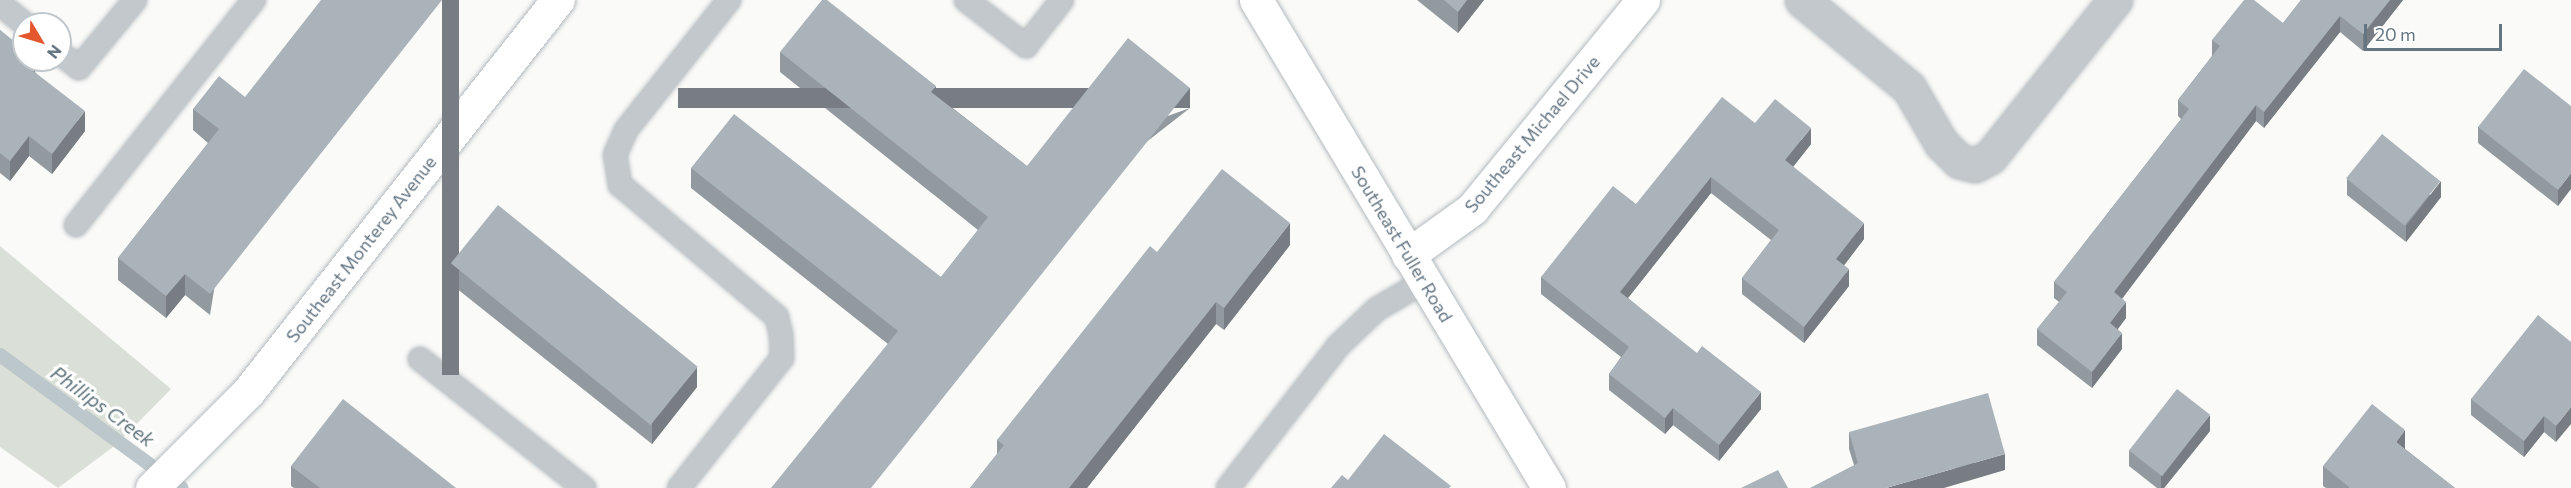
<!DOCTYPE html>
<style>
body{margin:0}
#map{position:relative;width:2571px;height:488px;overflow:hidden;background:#fafaf8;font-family:Commissioner,sans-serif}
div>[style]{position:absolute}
.green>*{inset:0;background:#dadfd7}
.stream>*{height:14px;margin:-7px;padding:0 7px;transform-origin:7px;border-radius:7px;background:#bbc7cb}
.roads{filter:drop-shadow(0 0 2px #b3babf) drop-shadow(0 0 2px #b3babf)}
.lane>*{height:22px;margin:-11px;padding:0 11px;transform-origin:11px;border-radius:11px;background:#c3c8cc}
.street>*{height:33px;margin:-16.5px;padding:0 16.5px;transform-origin:16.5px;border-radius:16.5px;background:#c3c8cc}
.secondary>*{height:33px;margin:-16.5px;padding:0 16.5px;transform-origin:16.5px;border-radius:16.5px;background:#fff}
.wall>*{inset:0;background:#929a9f}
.shaded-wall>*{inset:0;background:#777d82;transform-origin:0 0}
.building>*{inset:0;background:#aab3b9;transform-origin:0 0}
span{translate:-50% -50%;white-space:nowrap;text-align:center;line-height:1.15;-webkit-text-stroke:6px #fff;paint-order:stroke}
.street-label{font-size:18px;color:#657683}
.water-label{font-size:20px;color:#60757c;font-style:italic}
.north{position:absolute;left:12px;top:12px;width:60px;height:60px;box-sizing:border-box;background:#fff;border:2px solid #c1c8cd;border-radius:50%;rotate:128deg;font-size:16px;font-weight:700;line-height:24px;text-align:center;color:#657683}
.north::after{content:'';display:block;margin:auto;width:21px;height:27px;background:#e4572e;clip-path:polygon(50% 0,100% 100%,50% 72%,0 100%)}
.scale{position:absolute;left:2364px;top:24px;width:138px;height:27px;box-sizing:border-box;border:3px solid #657683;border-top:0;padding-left:8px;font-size:18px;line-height:21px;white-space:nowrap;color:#657683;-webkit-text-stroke:4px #fff;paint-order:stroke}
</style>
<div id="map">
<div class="green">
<i style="clip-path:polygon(0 246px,171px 389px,117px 444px,58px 488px,0 447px)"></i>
</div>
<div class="stream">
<i style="left:0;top:355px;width:225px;rotate:36.2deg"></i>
</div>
<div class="roads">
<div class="lane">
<i style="left:966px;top:0;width:76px;rotate:37.5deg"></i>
<i style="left:1026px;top:46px;width:58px;rotate:-52deg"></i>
<i style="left:0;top:4px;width:32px;rotate:39deg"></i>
<i style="left:60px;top:53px;width:24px;rotate:38deg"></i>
<i style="left:79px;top:68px;width:88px;rotate:-50.5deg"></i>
<i style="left:76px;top:225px;width:287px;rotate:-51.7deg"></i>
<i style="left:420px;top:359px;width:209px;rotate:38.2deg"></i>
<i style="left:679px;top:488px;width:166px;rotate:-51.6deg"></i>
<i style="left:782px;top:358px;width:23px;rotate:-92deg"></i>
<i style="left:781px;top:335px;width:18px;rotate:-103deg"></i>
<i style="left:777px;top:317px;width:205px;rotate:-139.9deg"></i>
<i style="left:620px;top:185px;width:30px;rotate:-99deg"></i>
<i style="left:615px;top:155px;width:27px;rotate:-66deg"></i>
<i style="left:626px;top:130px;width:166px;rotate:-51.6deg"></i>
<i style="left:1228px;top:488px;width:180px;rotate:-52.2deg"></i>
<i style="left:1338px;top:346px;width:54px;rotate:-43.5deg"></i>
<i style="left:1377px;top:309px;width:56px;rotate:-30.3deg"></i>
</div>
<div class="street">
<i style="left:1802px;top:0;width:139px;rotate:39.4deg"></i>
<i style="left:1909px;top:88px;width:64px;rotate:59.8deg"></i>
<i style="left:1941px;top:143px;width:25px;rotate:45deg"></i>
<i style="left:1959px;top:161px;width:16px;rotate:14deg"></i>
<i style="left:1975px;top:165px;width:17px;rotate:-28deg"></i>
<i style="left:1990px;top:157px;width:201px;rotate:-51.5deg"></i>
</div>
<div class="secondary">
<i style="left:1256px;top:0;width:569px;rotate:59.02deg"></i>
<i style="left:1408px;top:255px;width:79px;rotate:-35.7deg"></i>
<i style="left:1472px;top:209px;width:270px;rotate:-50.7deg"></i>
<i style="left:152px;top:488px;width:136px;rotate:-45deg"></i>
<i style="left:248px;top:392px;width:500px;rotate:-51.7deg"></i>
</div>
</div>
<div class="wall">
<i style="clip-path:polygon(1417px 0,1484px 0,1458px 33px)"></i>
<i style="clip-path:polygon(2301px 0,2403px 0,2363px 51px,2340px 32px,2264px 128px,2256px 121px,2122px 299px,2126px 318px,2118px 329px,2122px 349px,2092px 388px,2037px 345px,2037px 329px,2059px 302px,2054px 298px,2054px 282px,2181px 119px,2178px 116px,2178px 100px,2212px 56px,2212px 40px,2283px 23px)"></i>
<i style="clip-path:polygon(0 30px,35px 60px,35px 72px,85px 131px,52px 174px,29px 156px,10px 181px,0 173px)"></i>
<i style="clip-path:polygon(780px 52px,936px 95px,1027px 166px,1190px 108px,888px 344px,691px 188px,691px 168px,941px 277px,978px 230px,780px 72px)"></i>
<i style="clip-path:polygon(245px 97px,210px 315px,185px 295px,166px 318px,118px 280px,118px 258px,208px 143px,193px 130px,193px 109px)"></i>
<i style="clip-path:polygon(2571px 106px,2558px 206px,2478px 143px,2478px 127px)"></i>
<i style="clip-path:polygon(1755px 123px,1811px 144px,1793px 167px,1864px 239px,1844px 265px,1849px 286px,1804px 343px,1742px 294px,1742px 278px,1771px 240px,1711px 193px,1628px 298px,1761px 409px,1719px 461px,1673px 425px,1665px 434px,1609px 390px,1609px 374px,1621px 357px,1541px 294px,1541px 277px,1636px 204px)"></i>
<i style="clip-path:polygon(2347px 179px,2441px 197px,2406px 242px,2347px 195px)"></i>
<i style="clip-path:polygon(1290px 245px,1224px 330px,1216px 324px,1087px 488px,970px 488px,997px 454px,997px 440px)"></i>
<i style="clip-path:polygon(451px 264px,697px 387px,652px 444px,451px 284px)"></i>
<i style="clip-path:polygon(2571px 342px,2556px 442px,2544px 432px,2524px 457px,2471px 415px,2471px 399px)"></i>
<i style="clip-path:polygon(2210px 431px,2164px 488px,2157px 488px,2129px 466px,2129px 450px)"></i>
<i style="clip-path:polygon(1849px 432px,2005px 470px,1854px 465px,1849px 449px)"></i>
<i style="clip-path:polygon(2405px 449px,2455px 488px,2326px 488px,2323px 486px,2323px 466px)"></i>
<i style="clip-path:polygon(291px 466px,456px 488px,294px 488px,291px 486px)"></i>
</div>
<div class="shaded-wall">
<i style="left:442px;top:0;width:17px;height:375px"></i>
<i style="clip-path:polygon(1467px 0,1484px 0,1458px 33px,1458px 12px)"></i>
<i style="clip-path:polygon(2390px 0,2403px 0,2363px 51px,2363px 34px)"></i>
<i style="clip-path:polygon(2340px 16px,2340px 32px,2264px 128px,2264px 112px)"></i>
<i style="clip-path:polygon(34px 60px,35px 60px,35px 78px,28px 67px)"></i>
<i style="clip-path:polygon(936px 86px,936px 106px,931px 92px)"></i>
<i style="left:1190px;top:88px;width:20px;height:512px;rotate:90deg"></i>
<i style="clip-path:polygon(2256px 105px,2256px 121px,2114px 309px,2114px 292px)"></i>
<i style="clip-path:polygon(85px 111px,85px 131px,52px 174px,52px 154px)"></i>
<i style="clip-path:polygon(1811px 128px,1811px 144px,1785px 177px,1785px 160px)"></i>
<i style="clip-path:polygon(29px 136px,29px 156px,10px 181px,10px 161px)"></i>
<i style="clip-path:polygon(2571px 173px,2571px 189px,2558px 206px,2558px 190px)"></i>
<i style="clip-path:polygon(1711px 177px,1711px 193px,1620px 308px,1620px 292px)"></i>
<i style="clip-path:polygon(2441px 181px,2441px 197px,2406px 242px,2406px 226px)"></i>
<i style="clip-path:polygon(1290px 223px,1290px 245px,1224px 330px,1224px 308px)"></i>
<i style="clip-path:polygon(1864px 223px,1864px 239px,1836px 276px,1836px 259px)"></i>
<i style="clip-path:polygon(1849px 269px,1849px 286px,1804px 343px,1804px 327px)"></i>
<i style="clip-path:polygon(185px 274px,185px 295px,166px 318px,166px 296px)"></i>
<i style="clip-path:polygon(1216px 302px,1216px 324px,1087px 488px,1069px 488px)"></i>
<i style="clip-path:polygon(2126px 302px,2126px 318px,2110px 339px,2110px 323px)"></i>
<i style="clip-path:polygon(2122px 333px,2122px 349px,2092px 388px,2092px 372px)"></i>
<i style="clip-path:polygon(697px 367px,697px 387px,652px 444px,652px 423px)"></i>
<i style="clip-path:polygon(1761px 392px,1761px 409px,1719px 461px,1719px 445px)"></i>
<i style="clip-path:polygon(2571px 407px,2571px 424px,2556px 442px,2556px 426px)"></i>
<i style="clip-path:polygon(1673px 408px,1673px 425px,1665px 434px,1665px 418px)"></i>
<i style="clip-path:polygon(2210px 415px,2210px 431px,2164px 488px,2161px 488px,2161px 475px)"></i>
<i style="clip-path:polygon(2544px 416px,2544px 432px,2524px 457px,2524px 441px)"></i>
<i style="clip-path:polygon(2405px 430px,2405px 450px,2396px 442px)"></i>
<i style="clip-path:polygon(2005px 454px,2005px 470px,1944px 488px,1886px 488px)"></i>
</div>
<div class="building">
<i style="clip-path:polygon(321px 0,442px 0,210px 294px,185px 274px,166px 296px,118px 258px,219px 129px,193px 109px,219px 76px,245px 97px)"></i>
<i style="clip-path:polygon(822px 0,827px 0,936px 86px,931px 92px,1027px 166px,1128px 38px,1190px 88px,871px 488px,771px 488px,898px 331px,691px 168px,734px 114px,941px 277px,988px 217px,780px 52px)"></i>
<i style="clip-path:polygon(1444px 0,1467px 0,1458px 12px)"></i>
<i style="clip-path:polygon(2244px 0,2254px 0,2283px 23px,2301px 0,2390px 0,2363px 34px,2340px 16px,2264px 112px,2256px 105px,2114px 292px,2126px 302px,2110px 323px,2122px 333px,2092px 372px,2037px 329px,2067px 292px,2054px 282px,2189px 109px,2178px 100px,2220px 46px,2212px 40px)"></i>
<i style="clip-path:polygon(0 30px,24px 49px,24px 60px,34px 60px,28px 67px,85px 111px,52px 154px,29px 136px,10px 161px,0 153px)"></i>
<i style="clip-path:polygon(2524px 69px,2571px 106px,2571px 173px,2558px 190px,2478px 127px)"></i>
<i style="clip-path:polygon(1722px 97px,1755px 123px,1775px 99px,1811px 128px,1785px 160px,1864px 223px,1836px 259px,1849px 269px,1804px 327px,1742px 278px,1779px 230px,1711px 177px,1620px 292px,1697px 353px,1702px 346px,1761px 392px,1719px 445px,1673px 408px,1665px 418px,1609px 374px,1629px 347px,1541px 277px,1613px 186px,1636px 204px)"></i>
<i style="left:2382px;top:134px;width:75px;height:57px;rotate:39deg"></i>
<i style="clip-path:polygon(1222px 169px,1290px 223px,1224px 308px,1216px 302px,1069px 488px,970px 488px,1004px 445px,997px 440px,1150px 246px,1157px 252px)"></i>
<i style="left:498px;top:205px;width:257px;height:75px;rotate:39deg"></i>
<i style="clip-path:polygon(2538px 315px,2571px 342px,2571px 407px,2556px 426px,2544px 416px,2524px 441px,2471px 399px)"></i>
<i style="left:2177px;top:389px;width:42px;height:78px;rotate:38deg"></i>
<i style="clip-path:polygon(1988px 393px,2005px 454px,1886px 488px,1810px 488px,1858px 463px,1849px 432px)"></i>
<i style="clip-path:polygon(343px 399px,456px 488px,320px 488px,291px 466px)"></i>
<i style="clip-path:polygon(2372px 404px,2405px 430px,2396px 442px,2455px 488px,2349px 488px,2349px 487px,2323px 466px)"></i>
<i style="clip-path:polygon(1384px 434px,1451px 486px,1449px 488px,1331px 488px,1342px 475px,1348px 480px)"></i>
<i style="clip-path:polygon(1778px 470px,1788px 488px,1741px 488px)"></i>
</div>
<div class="street-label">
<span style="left:1532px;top:134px;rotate:-50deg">Southeast Michael Drive</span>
<span style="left:1402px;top:244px;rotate:59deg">Southeast Fuller Road</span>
<span style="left:361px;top:249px;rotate:-52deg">Southeast Monterey Avenue</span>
</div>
<div class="water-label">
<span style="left:103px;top:406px;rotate:36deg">Phillips Creek</span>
</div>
<div class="north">N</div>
<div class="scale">20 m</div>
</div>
